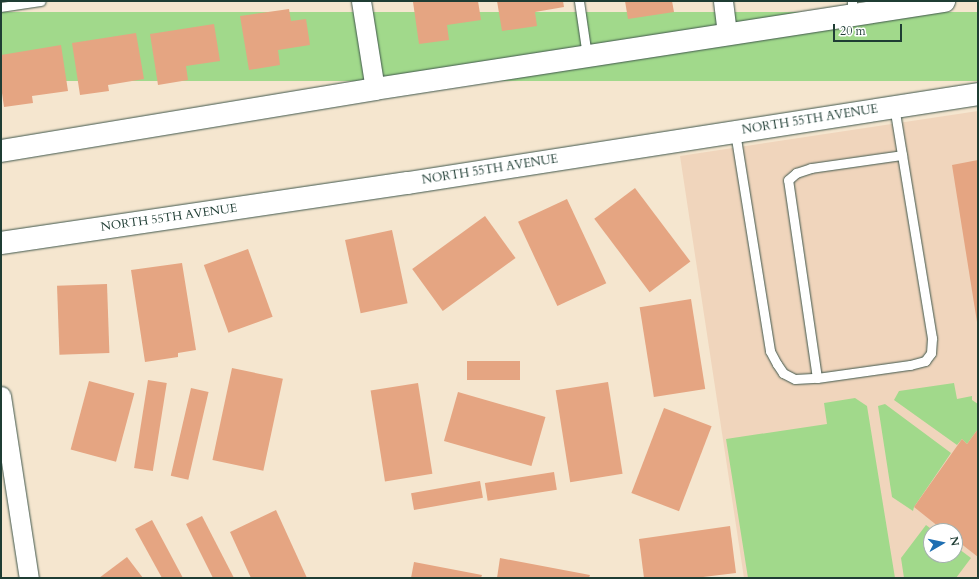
<!DOCTYPE html>
<style>
body{margin:0}
#map{position:relative;width:979px;height:579px;overflow:hidden;background:#f5e6cf;font-family:Cardo,serif}
div>[style]{position:absolute}
.built>*{inset:0;background:#f0d5bc}
.green>*{inset:0;background:#a1d98b;transform-origin:0 0}
.building>*{inset:0;background:#e5a582;transform-origin:0 0}
.roads{filter:drop-shadow(0 0 1px #3f564b) drop-shadow(0 0 1px #3f564b)}
.lane>*{height:9px;margin:-4.5px;padding:0 4.5px;transform-origin:4.5px;border-radius:4.5px;background:#fff}
.street>*{height:19px;margin:-9.5px;padding:0 9.5px;transform-origin:9.5px;border-radius:9.5px;background:#fff}
.secondary>*{height:22px;margin:-11px;padding:0 11px;transform-origin:11px;border-radius:11px;background:#fff}
span{translate:-50% -50%;white-space:nowrap;text-align:center;line-height:1.15;-webkit-text-stroke:3px #fff;paint-order:stroke}
.street-label{font-size:12px;color:#1f3d34}
.frame{position:absolute;inset:0;border:2px solid #1f3d34;pointer-events:none}
.north{position:absolute;left:923px;top:523px;width:40px;height:40px;box-sizing:border-box;background:#fff;border:1px solid #a5b1ae;border-radius:50%;rotate:81deg;font-size:11px;font-weight:700;line-height:16px;text-align:center;color:#1f3d34}
.north::after{content:'';display:block;margin:auto;width:14px;height:18px;background:#1f6fb2;clip-path:polygon(50% 0,100% 100%,50% 72%,0 100%)}
.scale{position:absolute;left:833px;top:24px;width:69px;height:18px;box-sizing:border-box;border:2px solid #1f3d34;border-top:0;padding-left:5px;font-size:12px;line-height:14px;white-space:nowrap;color:#1f3d34;-webkit-text-stroke:3px #fff;paint-order:stroke}
</style>
<div id="map">
<div class="built">
<i style="clip-path:polygon(evenodd,978px 111px,978px 578px,744px 578px,680px 156px,978px 111px,931px 531px,955px 531px,955px 555px,931px 555px,931px 531px)"></i>
</div>
<div class="green">
<i style="left:978px;top:12px;width:69px;height:988px;rotate:90deg"></i>
<i style="clip-path:polygon(954px 383px,957px 399px,972px 396px,972px 400px,978px 404px,978px 429px,967px 444px,962px 439px,957px 445px,894px 400px,899px 391px)"></i>
<i style="clip-path:polygon(855px 398px,867px 406px,895px 578px,748px 578px,726px 439px,827px 424px,824px 403px)"></i>
<i style="clip-path:polygon(885px 404px,951px 453px,914px 507px,913px 511px,892px 497px,878px 406px)"></i>
<i style="clip-path:polygon(926px 525px,934px 531px,931px 531px,931px 555px,955px 555px,955px 546px,971px 558px,956px 578px,904px 578px,901px 558px)"></i>
</div>
<div class="building">
<i style="clip-path:polygon(419px 1px,478px 1px,481px 20px,447px 25px,449px 40px,419px 44px,413px 2px)"></i>
<i style="clip-path:polygon(497px 1px,563px 1px,564px 7px,535px 12px,537px 26px,502px 31px)"></i>
<i style="clip-path:polygon(625px 1px,672px 1px,674px 12px,628px 19px)"></i>
<i style="clip-path:polygon(289px 9px,291px 21px,306px 19px,310px 45px,278px 50px,280px 65px,249px 70px,240px 16px)"></i>
<i style="clip-path:polygon(214px 24px,220px 61px,186px 66px,188px 80px,158px 85px,150px 34px)"></i>
<i style="clip-path:polygon(136px 33px,144px 79px,108px 85px,109px 91px,80px 95px,72px 43px)"></i>
<i style="clip-path:polygon(61px 45px,68px 91px,32px 96px,33px 103px,4px 107px,1px 86px,1px 55px)"></i>
<i style="clip-path:polygon(978px 160px,978px 322px,977px 322px,952px 165px)"></i>
<i style="left:635px;top:188px;width:92px;height:51px;rotate:53deg"></i>
<i style="left:567px;top:199px;width:93px;height:54px;rotate:65deg"></i>
<i style="left:485px;top:216px;width:52px;height:90px;rotate:54deg"></i>
<i style="left:392px;top:230px;width:75px;height:48px;rotate:78deg"></i>
<i style="left:248px;top:249px;width:72px;height:47px;rotate:70deg"></i>
<i style="clip-path:polygon(182px 263px,196px 350px,178px 353px,178px 357px,145px 362px,131px 270px)"></i>
<i style="left:107px;top:284px;width:69px;height:50px;rotate:88deg"></i>
<i style="left:691px;top:299px;width:91px;height:52px;rotate:81deg"></i>
<i style="left:520px;top:361px;width:19px;height:53px;rotate:90deg"></i>
<i style="left:232px;top:368px;width:52px;height:94px;rotate:12deg"></i>
<i style="left:148px;top:380px;width:19px;height:89px;rotate:9deg"></i>
<i style="left:89px;top:381px;width:47px;height:71px;rotate:15deg"></i>
<i style="left:608px;top:382px;width:93px;height:53px;rotate:81deg"></i>
<i style="left:418px;top:383px;width:92px;height:48px;rotate:81deg"></i>
<i style="left:191px;top:388px;width:18px;height:90px;rotate:13deg"></i>
<i style="left:458px;top:392px;width:91px;height:51px;rotate:16deg"></i>
<i style="left:664px;top:408px;width:51px;height:91px;rotate:21deg"></i>
<i style="clip-path:polygon(978px 429px,978px 557px,955px 539px,955px 531px,944px 531px,914px 507px,962px 439px,967px 444px)"></i>
<i style="left:554px;top:472px;width:18px;height:70px;rotate:81deg"></i>
<i style="left:480px;top:481px;width:17px;height:70px;rotate:80deg"></i>
<i style="clip-path:polygon(276px 510px,307px 578px,251px 578px,230px 532px)"></i>
<i style="clip-path:polygon(202px 516px,234px 578px,213px 578px,186px 524px)"></i>
<i style="clip-path:polygon(152px 520px,183px 578px,162px 578px,135px 529px)"></i>
<i style="clip-path:polygon(730px 526px,736px 573px,695px 578px,644px 578px,639px 539px)"></i>
<i style="clip-path:polygon(127px 557px,143px 578px,99px 578px)"></i>
<i style="clip-path:polygon(500px 558px,590px 575px,589px 578px,497px 578px)"></i>
<i style="clip-path:polygon(414px 562px,482px 575px,481px 578px,411px 578px)"></i>
</div>
<div class="roads">
<div class="lane">
<i style="left:579px;top:1px;width:56px;rotate:81.7deg"></i>
<i style="left:852px;top:1px;width:14px;rotate:90deg"></i>
<i style="left:1px;top:7px;width:40px;rotate:-8.5deg"></i>
<i style="left:735px;top:132px;width:222px;rotate:80.9deg"></i>
<i style="left:770px;top:351px;width:15px;rotate:62deg"></i>
<i style="left:777px;top:364px;width:11px;rotate:56deg"></i>
<i style="left:783px;top:373px;width:13px;rotate:27deg"></i>
<i style="left:795px;top:379px;width:22px;rotate:-3deg"></i>
<i style="left:817px;top:378px;width:94px;rotate:-8deg"></i>
<i style="left:910px;top:365px;width:16px;rotate:-15deg"></i>
<i style="left:925px;top:361px;width:10px;rotate:-53deg"></i>
<i style="left:931px;top:353px;width:15px;rotate:-86deg"></i>
<i style="left:932px;top:338px;width:234px;rotate:-99.3deg"></i>
<i style="left:817px;top:378px;width:200px;rotate:-98.3deg"></i>
<i style="left:788px;top:180px;width:11px;rotate:-41deg"></i>
<i style="left:796px;top:173px;width:16px;rotate:-18deg"></i>
<i style="left:811px;top:168px;width:92px;rotate:-8.1deg"></i>
</div>
<div class="street">
<i style="left:361px;top:1px;width:89px;rotate:81deg"></i>
<i style="left:723px;top:1px;width:34px;rotate:83deg"></i>
<i style="left:1px;top:396px;width:184px;rotate:81.3deg"></i>
</div>
<div class="secondary">
<i style="left:1px;top:151px;width:379px;rotate:-9.4deg"></i>
<i style="left:375px;top:89px;width:576px;rotate:-8.79deg"></i>
<i style="left:1px;top:243px;width:411px;rotate:-8.4deg"></i>
<i style="left:408px;top:183px;width:577px;rotate:-8.87deg"></i>
</div>
</div>
<div class="street-label">
<span style="left:810px;top:120px;rotate:-9deg">NORTH 55TH AVENUE</span>
<span style="left:490px;top:170px;rotate:-9deg">NORTH 55TH AVENUE</span>
<span style="left:169px;top:218px;rotate:-8deg">NORTH 55TH AVENUE</span>
</div>
<div class="frame"></div>
<div class="north">N</div>
<div class="scale">20 m</div>
</div>
